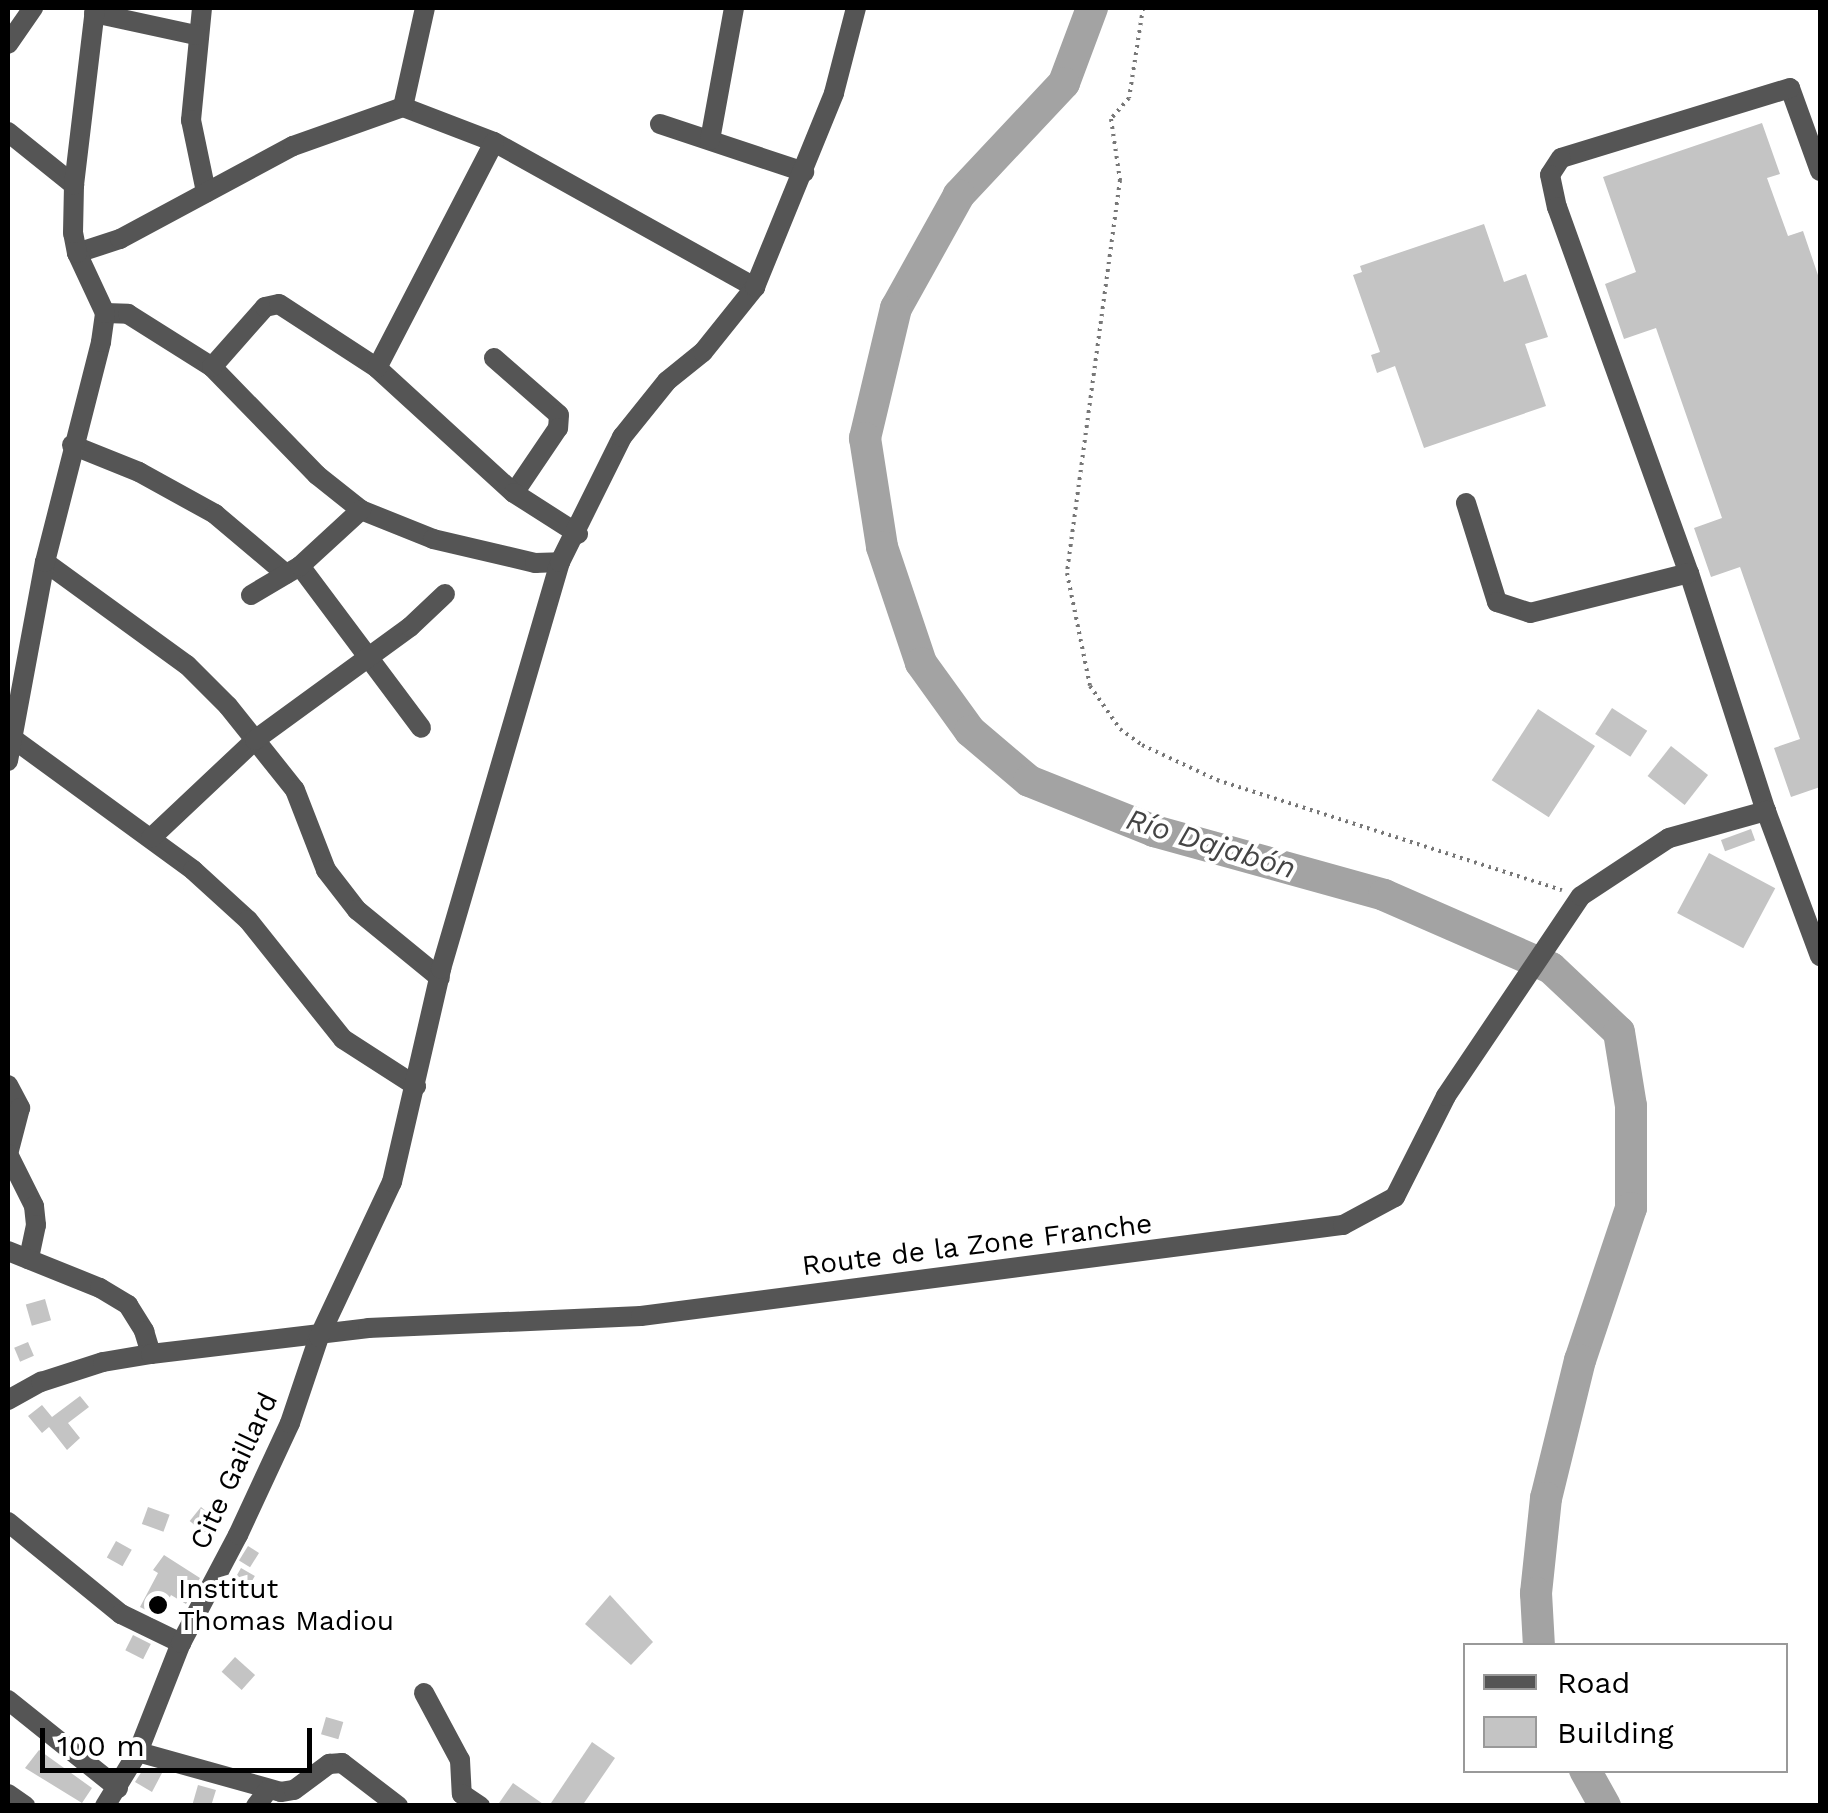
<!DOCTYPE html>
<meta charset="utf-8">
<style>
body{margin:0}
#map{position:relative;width:1828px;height:1813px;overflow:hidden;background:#fff;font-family:"Work Sans",sans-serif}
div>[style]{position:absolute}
.river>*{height:32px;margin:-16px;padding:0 16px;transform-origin:16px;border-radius:16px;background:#a3a3a3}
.building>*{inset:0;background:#c4c4c4;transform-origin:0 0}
.path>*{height:4px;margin-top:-2px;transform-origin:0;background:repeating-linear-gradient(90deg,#777 0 2.5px,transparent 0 7.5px)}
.minor>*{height:20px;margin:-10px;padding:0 10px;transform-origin:10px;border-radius:10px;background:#555}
.dots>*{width:28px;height:28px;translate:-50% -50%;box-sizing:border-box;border:5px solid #fff;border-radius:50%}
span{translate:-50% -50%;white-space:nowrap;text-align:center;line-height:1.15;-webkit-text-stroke:8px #fff;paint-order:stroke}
.street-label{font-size:28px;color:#000}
.poi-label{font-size:28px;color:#000}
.left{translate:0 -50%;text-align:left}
.water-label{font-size:30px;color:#444;font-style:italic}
.frame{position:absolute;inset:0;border:10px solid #000;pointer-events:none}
.legend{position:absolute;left:1463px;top:1643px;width:325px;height:130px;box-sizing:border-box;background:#fff;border:2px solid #999;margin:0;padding:12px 18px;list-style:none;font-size:30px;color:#000}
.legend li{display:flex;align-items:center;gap:20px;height:50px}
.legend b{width:50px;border:2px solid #999}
.scale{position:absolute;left:40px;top:1728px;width:272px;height:45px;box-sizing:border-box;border:5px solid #000;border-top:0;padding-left:12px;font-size:30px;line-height:35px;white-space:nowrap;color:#000;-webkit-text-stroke:8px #fff;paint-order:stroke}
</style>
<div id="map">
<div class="river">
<i style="left:1092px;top:8px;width:80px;rotate:110.5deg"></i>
<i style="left:1064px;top:83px;width:154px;rotate:133.2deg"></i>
<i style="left:959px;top:195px;width:129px;rotate:119.1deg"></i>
<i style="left:896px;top:308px;width:134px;rotate:103.4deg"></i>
<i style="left:865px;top:438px;width:110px;rotate:81.1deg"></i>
<i style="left:882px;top:547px;width:122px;rotate:71.4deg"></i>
<i style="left:921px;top:663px;width:84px;rotate:54.2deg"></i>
<i style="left:970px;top:731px;width:77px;rotate:40.3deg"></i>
<i style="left:1029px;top:781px;width:135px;rotate:21.8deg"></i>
<i style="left:1154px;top:831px;width:239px;rotate:15.5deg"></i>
<i style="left:1384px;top:895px;width:182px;rotate:23.6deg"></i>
<i style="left:1551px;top:968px;width:93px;rotate:43.3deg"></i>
<i style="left:1619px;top:1032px;width:75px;rotate:80.8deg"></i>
<i style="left:1631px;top:1106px;width:102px;rotate:90deg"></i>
<i style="left:1631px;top:1208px;width:160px;rotate:108.5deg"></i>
<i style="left:1580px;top:1360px;width:142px;rotate:103.8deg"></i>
<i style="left:1546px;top:1498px;width:96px;rotate:96deg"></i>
<i style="left:1536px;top:1593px;width:53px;rotate:86.8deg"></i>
<i style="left:1585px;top:1770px;width:41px;rotate:60.9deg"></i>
</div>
<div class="building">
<i style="clip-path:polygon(1762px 123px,1780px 174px,1767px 178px,1788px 236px,1803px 231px,1820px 281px,1820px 787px,1791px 797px,1774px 748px,1800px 739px,1740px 567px,1711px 577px,1694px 528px,1722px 518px,1656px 328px,1624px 339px,1605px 284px,1636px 272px,1603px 177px)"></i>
<i style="clip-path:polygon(1484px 224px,1504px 282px,1526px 274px,1548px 337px,1525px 344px,1546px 406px,1424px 448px,1395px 366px,1377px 373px,1371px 355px,1380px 352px,1353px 275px,1362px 272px,1360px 266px)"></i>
<i style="left:1612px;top:708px;width:42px;height:31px;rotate:33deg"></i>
<i style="left:1538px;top:709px;width:68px;height:85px;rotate:33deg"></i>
<i style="left:1671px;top:746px;width:47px;height:38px;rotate:38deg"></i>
<i style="left:1751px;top:829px;width:12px;height:32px;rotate:70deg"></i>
<i style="left:1709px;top:853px;width:75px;height:68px;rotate:28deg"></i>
<i style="left:45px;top:1299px;width:22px;height:20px;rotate:74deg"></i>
<i style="left:28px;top:1342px;width:15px;height:15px;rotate:67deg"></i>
<i style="clip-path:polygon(80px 1396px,89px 1407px,68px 1423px,80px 1438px,67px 1450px,49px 1427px,42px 1433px,28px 1416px,42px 1405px,52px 1417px)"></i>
<i style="left:148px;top:1507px;width:23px;height:18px;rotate:20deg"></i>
<i style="left:201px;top:1507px;width:19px;height:18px;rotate:39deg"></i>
<i style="left:116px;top:1541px;width:18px;height:19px;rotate:29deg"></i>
<i style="left:248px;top:1546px;width:13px;height:17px;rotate:32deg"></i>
<i style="clip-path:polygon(164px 1555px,200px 1578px,186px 1604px,171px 1595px,160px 1617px,140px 1607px,158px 1573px,153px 1570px)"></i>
<i style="left:241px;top:1568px;width:16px;height:17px;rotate:30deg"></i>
<i style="clip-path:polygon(610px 1595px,653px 1642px,631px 1665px,585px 1624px)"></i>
<i style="left:133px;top:1635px;width:20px;height:17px;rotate:27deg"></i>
<i style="left:235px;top:1657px;width:27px;height:20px;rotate:42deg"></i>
<i style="left:326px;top:1717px;width:18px;height:18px;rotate:16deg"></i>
<i style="clip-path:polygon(592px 1742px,615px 1758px,582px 1806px,549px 1806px)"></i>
<i style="clip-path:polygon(39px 1750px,92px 1788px,82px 1803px,25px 1768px)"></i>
<i style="clip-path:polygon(144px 1768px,162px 1773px,152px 1792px,135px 1782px)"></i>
<i style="clip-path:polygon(513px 1783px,546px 1806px,497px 1806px)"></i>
<i style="clip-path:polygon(198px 1785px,216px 1790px,211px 1806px,192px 1806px)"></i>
</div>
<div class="path">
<i style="left:1143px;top:8px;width:91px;rotate:98.8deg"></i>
<i style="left:1129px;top:98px;width:28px;rotate:131deg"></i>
<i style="left:1111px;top:119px;width:62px;rotate:81.6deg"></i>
<i style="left:1120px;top:180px;width:397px;rotate:97.7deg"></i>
<i style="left:1067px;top:573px;width:115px;rotate:78.5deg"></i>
<i style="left:1090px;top:686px;width:52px;rotate:55.1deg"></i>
<i style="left:1120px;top:729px;width:27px;rotate:36deg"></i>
<i style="left:1142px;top:745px;width:83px;rotate:25deg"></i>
<i style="left:1217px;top:780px;width:362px;rotate:17.7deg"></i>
</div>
<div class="minor">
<i style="left:202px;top:8px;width:113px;rotate:95.6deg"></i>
<i style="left:191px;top:120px;width:74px;rotate:78.2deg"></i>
<i style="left:94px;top:13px;width:104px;rotate:12.2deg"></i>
<i style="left:8px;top:44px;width:44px;rotate:-55.2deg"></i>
<i style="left:403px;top:107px;width:97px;rotate:21deg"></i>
<i style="left:494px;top:142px;width:299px;rotate:29.1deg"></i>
<i style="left:660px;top:124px;width:152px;rotate:18.4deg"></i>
<i style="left:8px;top:132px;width:85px;rotate:38.8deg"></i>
<i style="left:710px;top:140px;width:134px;rotate:-79.7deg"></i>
<i style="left:1820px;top:171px;width:88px;rotate:-109.9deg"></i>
<i style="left:1790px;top:88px;width:239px;rotate:163deg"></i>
<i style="left:1561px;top:158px;width:20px;rotate:123deg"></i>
<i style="left:1550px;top:175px;width:33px;rotate:78deg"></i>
<i style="left:1557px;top:207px;width:389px;rotate:70.2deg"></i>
<i style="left:1689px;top:573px;width:250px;rotate:72.1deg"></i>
<i style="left:1766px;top:811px;width:155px;rotate:69.6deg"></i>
<i style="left:77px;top:253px;width:45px;rotate:-18deg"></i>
<i style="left:120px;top:239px;width:196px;rotate:-28.3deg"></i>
<i style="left:293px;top:146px;width:117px;rotate:-19.5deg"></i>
<i style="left:403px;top:107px;width:101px;rotate:-77.5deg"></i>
<i style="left:105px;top:313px;width:23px;rotate:2deg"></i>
<i style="left:128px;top:314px;width:99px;rotate:32.2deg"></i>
<i style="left:212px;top:367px;width:151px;rotate:45.8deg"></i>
<i style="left:317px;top:475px;width:56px;rotate:38.5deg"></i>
<i style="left:361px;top:510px;width:78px;rotate:21.9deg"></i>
<i style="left:433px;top:539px;width:105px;rotate:13.2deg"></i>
<i style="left:535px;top:563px;width:25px;rotate:-2deg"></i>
<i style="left:494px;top:358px;width:86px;rotate:41.2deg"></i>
<i style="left:559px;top:415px;width:13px;rotate:94deg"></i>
<i style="left:558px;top:428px;width:78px;rotate:124.1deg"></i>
<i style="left:212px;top:367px;width:80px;rotate:-48.5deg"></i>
<i style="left:265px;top:307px;width:14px;rotate:-12deg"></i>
<i style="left:279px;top:304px;width:117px;rotate:33.1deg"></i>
<i style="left:377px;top:368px;width:185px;rotate:42.4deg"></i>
<i style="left:514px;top:493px;width:76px;rotate:32.6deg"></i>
<i style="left:377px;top:368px;width:254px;rotate:-62.6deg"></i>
<i style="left:72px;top:445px;width:72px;rotate:21.9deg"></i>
<i style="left:139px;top:472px;width:87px;rotate:28.9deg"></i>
<i style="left:215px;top:514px;width:93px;rotate:40.2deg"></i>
<i style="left:1466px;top:503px;width:104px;rotate:72.6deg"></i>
<i style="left:1497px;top:602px;width:35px;rotate:18deg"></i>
<i style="left:1530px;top:613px;width:164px;rotate:-14.1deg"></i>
<i style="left:45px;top:562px;width:175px;rotate:36deg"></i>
<i style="left:187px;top:665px;width:58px;rotate:45deg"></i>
<i style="left:228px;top:706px;width:107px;rotate:51.4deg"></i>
<i style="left:295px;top:790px;width:86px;rotate:68.8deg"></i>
<i style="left:326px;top:870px;width:51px;rotate:52.2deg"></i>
<i style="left:357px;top:910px;width:107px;rotate:39.3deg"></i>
<i style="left:300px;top:566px;width:202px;rotate:53.2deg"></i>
<i style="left:251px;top:595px;width:57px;rotate:-30.6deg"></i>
<i style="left:300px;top:566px;width:83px;rotate:-42.6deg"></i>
<i style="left:8px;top:735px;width:229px;rotate:36.1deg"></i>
<i style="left:193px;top:870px;width:74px;rotate:42.3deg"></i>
<i style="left:248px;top:920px;width:152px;rotate:51.4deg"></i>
<i style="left:343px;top:1039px;width:87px;rotate:32.8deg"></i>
<i style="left:8px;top:761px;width:202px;rotate:-79.5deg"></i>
<i style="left:45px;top:562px;width:227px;rotate:-75.7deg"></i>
<i style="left:101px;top:342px;width:29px;rotate:-82deg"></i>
<i style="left:105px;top:313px;width:66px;rotate:-115deg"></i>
<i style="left:77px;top:253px;width:20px;rotate:-101deg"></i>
<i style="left:73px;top:233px;width:48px;rotate:-88.8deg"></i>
<i style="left:74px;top:185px;width:178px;rotate:-83.2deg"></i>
<i style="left:151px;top:838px;width:143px;rotate:-43.3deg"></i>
<i style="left:255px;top:740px;width:192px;rotate:-36.1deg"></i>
<i style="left:410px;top:627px;width:48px;rotate:-43.3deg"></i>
<i style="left:8px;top:1085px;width:26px;rotate:62deg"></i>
<i style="left:20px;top:1108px;width:48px;rotate:104.6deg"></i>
<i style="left:8px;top:1154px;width:58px;rotate:63.4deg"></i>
<i style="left:34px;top:1206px;width:19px;rotate:84deg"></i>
<i style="left:36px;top:1225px;width:35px;rotate:102deg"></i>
<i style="left:8px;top:1251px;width:99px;rotate:21.9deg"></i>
<i style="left:100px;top:1288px;width:33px;rotate:31deg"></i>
<i style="left:128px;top:1305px;width:31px;rotate:58deg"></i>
<i style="left:144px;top:1331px;width:24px;rotate:73deg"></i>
<i style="left:8px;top:1400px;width:38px;rotate:-29deg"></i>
<i style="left:41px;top:1382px;width:65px;rotate:-17.9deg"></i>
<i style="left:103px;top:1362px;width:49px;rotate:-9.5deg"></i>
<i style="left:151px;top:1354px;width:219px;rotate:-6.8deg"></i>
<i style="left:368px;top:1328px;width:273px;rotate:-2.5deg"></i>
<i style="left:641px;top:1316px;width:708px;rotate:-7.39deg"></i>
<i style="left:1343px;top:1225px;width:59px;rotate:-28.3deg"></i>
<i style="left:1395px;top:1197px;width:113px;rotate:-63.2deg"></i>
<i style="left:1446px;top:1096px;width:241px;rotate:-56deg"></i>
<i style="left:1581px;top:896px;width:105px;rotate:-33.4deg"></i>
<i style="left:1669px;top:838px;width:101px;rotate:-15.6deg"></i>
<i style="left:8px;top:1522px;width:146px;rotate:39.2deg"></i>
<i style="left:121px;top:1614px;width:67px;rotate:25.8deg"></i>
<i style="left:424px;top:1693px;width:76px;rotate:61.8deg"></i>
<i style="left:460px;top:1760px;width:34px;rotate:87deg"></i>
<i style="left:8px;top:1700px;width:141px;rotate:38.7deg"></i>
<i style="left:138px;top:1752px;width:148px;rotate:15.6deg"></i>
<i style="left:281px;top:1792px;width:13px;rotate:-9deg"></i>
<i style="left:294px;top:1790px;width:44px;rotate:-36.6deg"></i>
<i style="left:329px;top:1764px;width:13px;rotate:-4deg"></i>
<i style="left:342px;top:1763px;width:71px;rotate:37.5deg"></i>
<i style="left:8px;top:1794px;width:21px;rotate:35deg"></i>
<i style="left:462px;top:1794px;width:22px;rotate:34deg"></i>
<i style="left:105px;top:1806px;width:63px;rotate:-58.6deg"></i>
<i style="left:138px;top:1752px;width:117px;rotate:-68.5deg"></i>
<i style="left:181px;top:1643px;width:122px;rotate:-62.2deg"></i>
<i style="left:238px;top:1535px;width:123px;rotate:-65.1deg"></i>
<i style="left:290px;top:1423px;width:91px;rotate:-71.4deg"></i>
<i style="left:319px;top:1337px;width:171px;rotate:-64.8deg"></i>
<i style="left:392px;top:1182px;width:219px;rotate:-77deg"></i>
<i style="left:441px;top:969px;width:424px;rotate:-73.7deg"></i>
<i style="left:560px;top:562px;width:140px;rotate:-63.6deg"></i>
<i style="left:622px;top:437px;width:72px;rotate:-51.2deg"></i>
<i style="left:667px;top:381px;width:46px;rotate:-38.9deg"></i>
<i style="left:703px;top:352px;width:83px;rotate:-51.3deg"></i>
<i style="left:755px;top:287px;width:209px;rotate:-67.8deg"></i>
<i style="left:834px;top:93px;width:88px;rotate:-75.5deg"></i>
<i style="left:256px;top:1806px;width:20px;rotate:-53deg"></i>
</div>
<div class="dots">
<i style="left:158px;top:1605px;background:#000"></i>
</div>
<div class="street-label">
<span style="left:977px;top:1245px;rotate:-7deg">Route de la Zone Franche</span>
<span style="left:234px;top:1471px;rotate:-65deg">Cite Gaillard</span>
</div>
<div class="poi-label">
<span class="left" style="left:178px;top:1605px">Institut<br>Thomas Madiou</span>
</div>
<div class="water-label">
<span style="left:1211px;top:844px;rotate:17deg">Río Dajabón</span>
</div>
<div class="frame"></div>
<ul class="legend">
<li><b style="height:12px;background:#555"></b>Road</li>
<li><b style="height:28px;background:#c4c4c4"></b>Building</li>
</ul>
<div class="scale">100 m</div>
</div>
